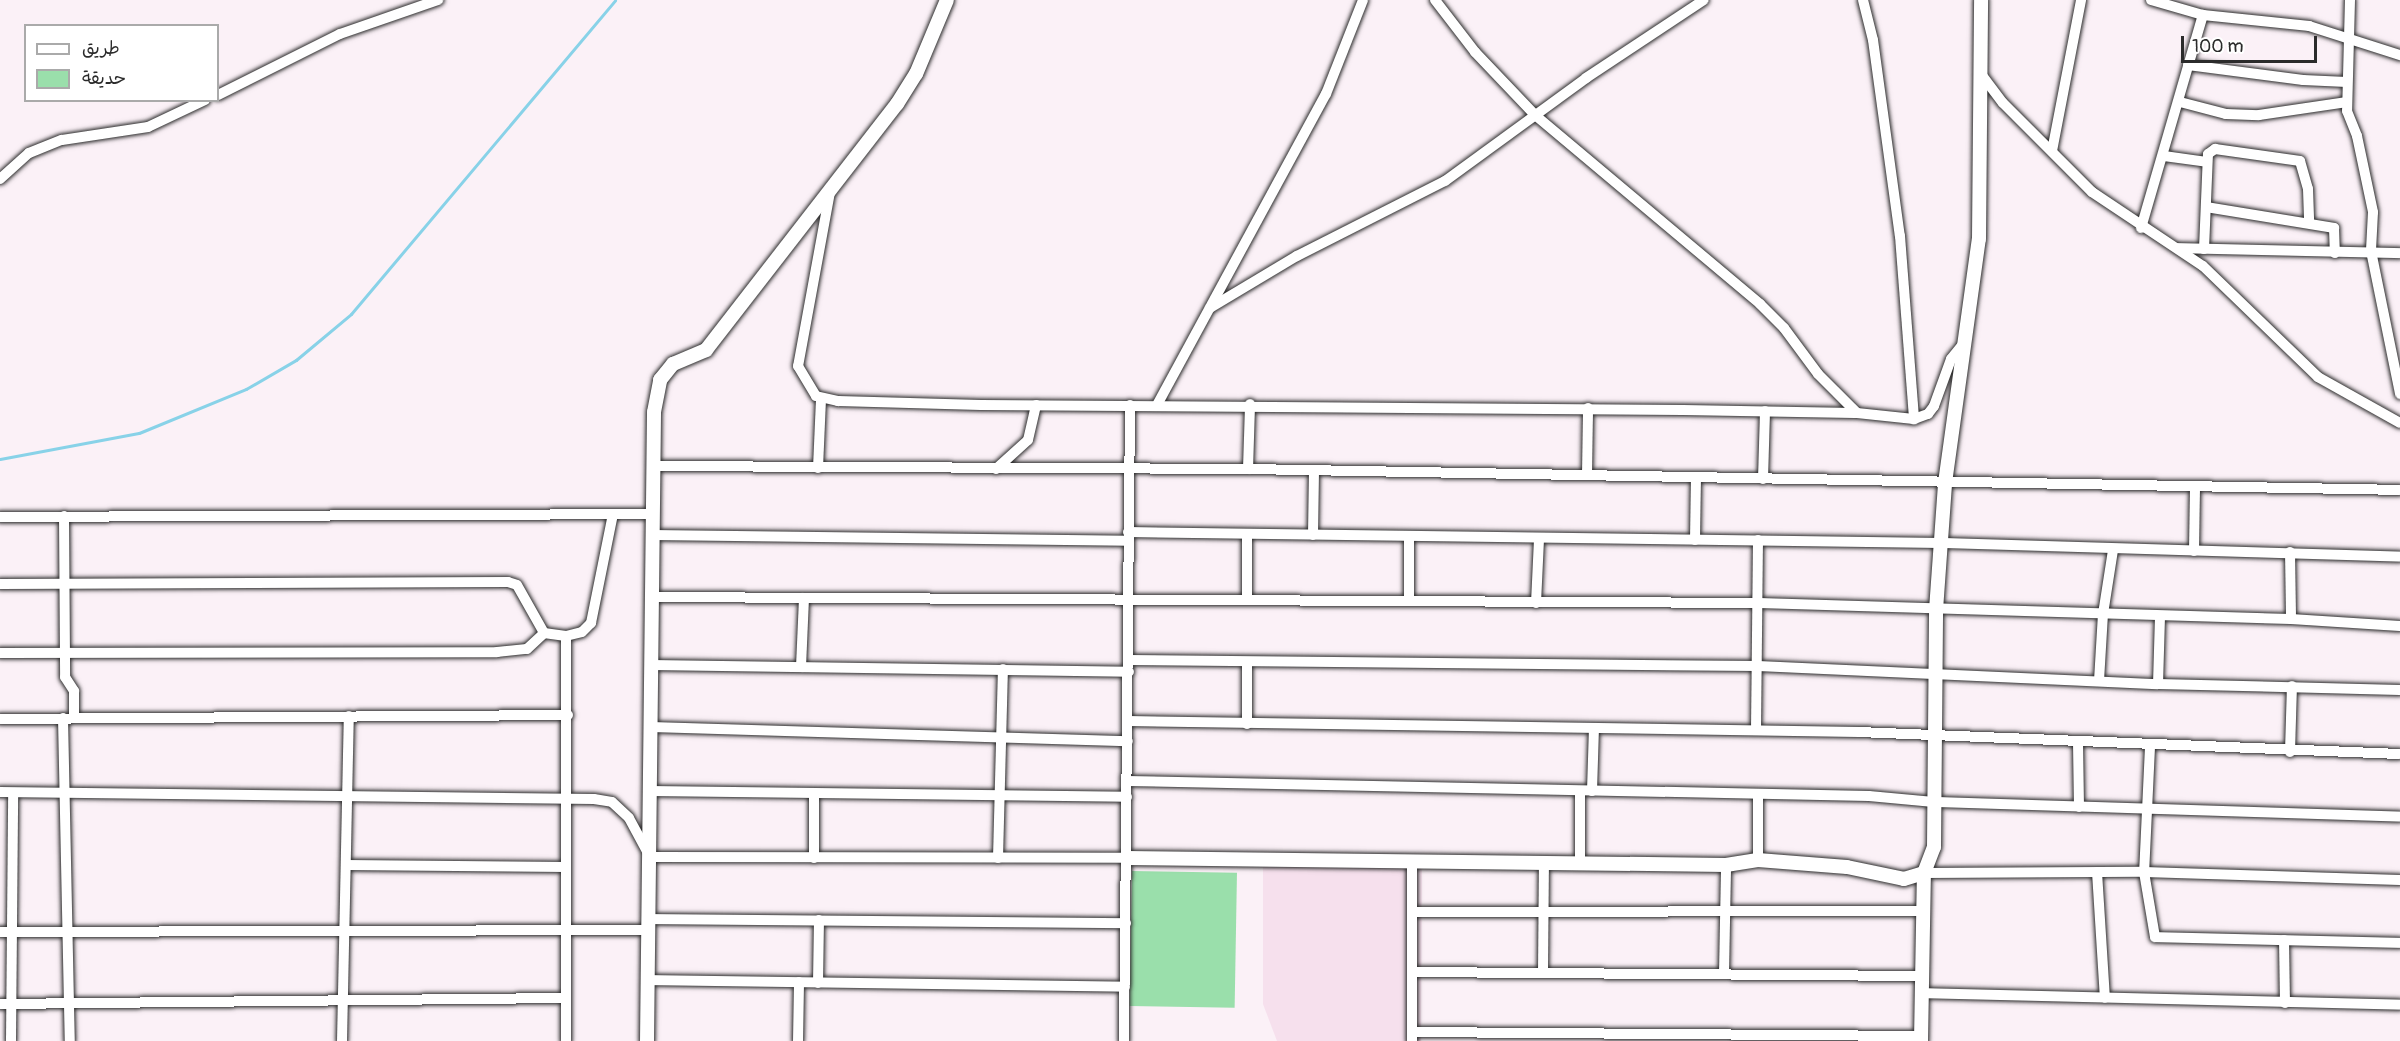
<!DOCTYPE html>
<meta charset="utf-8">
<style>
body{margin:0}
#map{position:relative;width:2400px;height:1041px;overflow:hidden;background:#fbf1f7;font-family:Pangolin,"Playpen Sans Arabic",sans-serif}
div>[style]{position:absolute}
.built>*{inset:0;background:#f6e0ed}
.green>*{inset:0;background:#9adfab;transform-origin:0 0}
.stream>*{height:3px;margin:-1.5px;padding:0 1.5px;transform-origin:1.5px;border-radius:1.5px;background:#88d2e8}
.roads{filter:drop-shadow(0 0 2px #2b2b2b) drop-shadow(0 0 2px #2b2b2b)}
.street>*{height:10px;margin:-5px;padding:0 5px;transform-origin:5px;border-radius:5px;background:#fff}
.secondary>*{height:14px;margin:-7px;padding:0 7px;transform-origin:7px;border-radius:7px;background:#fff}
span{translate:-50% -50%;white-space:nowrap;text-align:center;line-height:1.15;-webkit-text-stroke:4.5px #fff;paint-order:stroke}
.legend{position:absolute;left:24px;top:24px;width:195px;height:78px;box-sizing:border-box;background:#fff;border:2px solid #aaa;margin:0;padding:8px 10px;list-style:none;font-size:18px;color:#2b2b2b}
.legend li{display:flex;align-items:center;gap:12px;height:30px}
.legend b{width:30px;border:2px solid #aaa}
.scale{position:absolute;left:2181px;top:36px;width:136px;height:27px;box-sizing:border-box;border:3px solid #2b2b2b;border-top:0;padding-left:8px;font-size:18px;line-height:21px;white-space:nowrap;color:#2b2b2b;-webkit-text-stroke:4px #fff;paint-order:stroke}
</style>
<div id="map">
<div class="built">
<i style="clip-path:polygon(1263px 866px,1422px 867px,1421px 1041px,1277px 1041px,1263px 1004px)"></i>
</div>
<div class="green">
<i style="left:1132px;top:871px;width:105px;height:135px;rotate:1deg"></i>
</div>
<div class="stream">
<i style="left:0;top:459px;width:141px;rotate:-10.6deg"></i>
<i style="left:139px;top:433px;width:116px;rotate:-22.4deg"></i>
<i style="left:246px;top:389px;width:58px;rotate:-30.1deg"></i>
<i style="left:296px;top:360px;width:72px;rotate:-39.9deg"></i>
<i style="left:351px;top:314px;width:410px;rotate:-49.9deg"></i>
</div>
<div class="roads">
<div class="street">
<i style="left:1435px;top:0;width:66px;rotate:52.4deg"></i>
<i style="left:1475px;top:52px;width:87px;rotate:46.4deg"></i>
<i style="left:1535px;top:115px;width:294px;rotate:40deg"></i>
<i style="left:1760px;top:304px;width:34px;rotate:45deg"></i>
<i style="left:1784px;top:328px;width:57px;rotate:53.5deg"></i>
<i style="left:1818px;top:374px;width:55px;rotate:45deg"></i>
<i style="left:1863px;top:0;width:41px;rotate:76deg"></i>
<i style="left:1873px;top:40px;width:198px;rotate:82.2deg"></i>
<i style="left:1900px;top:236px;width:184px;rotate:85.6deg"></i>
<i style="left:2151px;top:0;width:54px;rotate:16.1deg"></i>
<i style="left:2203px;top:15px;width:107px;rotate:5.9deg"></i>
<i style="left:2309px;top:26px;width:96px;rotate:17.7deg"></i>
<i style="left:2350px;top:0;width:111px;rotate:91.5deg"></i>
<i style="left:2347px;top:111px;width:27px;rotate:68deg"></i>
<i style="left:2357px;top:136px;width:78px;rotate:78.1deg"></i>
<i style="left:2373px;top:212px;width:39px;rotate:93deg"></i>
<i style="left:2371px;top:251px;width:146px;rotate:78.5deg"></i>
<i style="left:2188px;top:65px;width:116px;rotate:7.4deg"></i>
<i style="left:2303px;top:80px;width:44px;rotate:2.6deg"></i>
<i style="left:1981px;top:74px;width:36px;rotate:53deg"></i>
<i style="left:2003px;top:103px;width:126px;rotate:45deg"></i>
<i style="left:2092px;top:192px;width:133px;rotate:33.7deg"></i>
<i style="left:2203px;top:266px;width:160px;rotate:44deg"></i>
<i style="left:2318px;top:377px;width:94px;rotate:29.3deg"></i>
<i style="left:218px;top:95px;width:136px;rotate:-26.6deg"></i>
<i style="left:340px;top:34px;width:104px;rotate:-19.1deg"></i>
<i style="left:2180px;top:102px;width:48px;rotate:14.6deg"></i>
<i style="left:2226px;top:114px;width:33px;rotate:2deg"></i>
<i style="left:2259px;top:115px;width:89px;rotate:-8.4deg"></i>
<i style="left:2052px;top:151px;width:154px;rotate:-79.1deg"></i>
<i style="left:2164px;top:156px;width:43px;rotate:7.9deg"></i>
<i style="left:0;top:179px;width:39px;rotate:-42deg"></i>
<i style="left:29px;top:153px;width:35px;rotate:-22deg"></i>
<i style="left:62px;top:140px;width:87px;rotate:-8.6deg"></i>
<i style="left:148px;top:127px;width:63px;rotate:-25.3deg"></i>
<i style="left:830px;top:192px;width:177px;rotate:100.4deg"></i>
<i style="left:798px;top:366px;width:35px;rotate:59deg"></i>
<i style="left:816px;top:396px;width:23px;rotate:13deg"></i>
<i style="left:838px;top:401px;width:143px;rotate:1.6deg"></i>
<i style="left:981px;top:405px;width:702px;rotate:0.41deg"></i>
<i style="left:1683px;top:410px;width:174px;rotate:1deg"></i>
<i style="left:1857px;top:413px;width:57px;rotate:6deg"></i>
<i style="left:1914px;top:419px;width:15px;rotate:-20deg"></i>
<i style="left:1928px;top:414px;width:10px;rotate:-53deg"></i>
<i style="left:1934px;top:406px;width:50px;rotate:-70.1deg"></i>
<i style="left:1951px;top:359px;width:22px;rotate:-51deg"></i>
<i style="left:2206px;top:207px;width:130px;rotate:9.3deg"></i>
<i style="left:2334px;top:228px;width:25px;rotate:88deg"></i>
<i style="left:2141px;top:228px;width:222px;rotate:-73.8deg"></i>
<i style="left:2178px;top:248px;width:222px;rotate:1.3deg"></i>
<i style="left:2204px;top:249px;width:95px;rotate:-87.6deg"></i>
<i style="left:2208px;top:154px;width:9px;rotate:-36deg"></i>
<i style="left:2215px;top:149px;width:86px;rotate:8deg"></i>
<i style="left:2300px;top:161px;width:29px;rotate:74deg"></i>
<i style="left:2308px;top:189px;width:34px;rotate:88deg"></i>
<i style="left:1210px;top:308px;width:101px;rotate:-30.9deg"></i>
<i style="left:1297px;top:256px;width:166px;rotate:-26.9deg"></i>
<i style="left:1445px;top:181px;width:175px;rotate:-36.1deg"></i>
<i style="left:1586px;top:78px;width:141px;rotate:-33.5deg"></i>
<i style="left:1157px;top:405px;width:354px;rotate:-61.5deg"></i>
<i style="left:1326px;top:94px;width:101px;rotate:-68.5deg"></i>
<i style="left:653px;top:466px;width:595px;rotate:0.29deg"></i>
<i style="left:1248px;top:469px;width:1152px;rotate:1.04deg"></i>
<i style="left:818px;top:468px;width:70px;rotate:-87.5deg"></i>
<i style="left:996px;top:469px;width:43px;rotate:-42.2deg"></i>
<i style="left:1028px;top:440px;width:36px;rotate:-77deg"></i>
<i style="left:1248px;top:469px;width:65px;rotate:-88.2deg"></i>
<i style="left:1587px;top:475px;width:67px;rotate:-89.1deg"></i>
<i style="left:1763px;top:479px;width:68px;rotate:-88.3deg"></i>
<i style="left:64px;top:516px;width:161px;rotate:89.6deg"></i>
<i style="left:65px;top:677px;width:17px;rotate:57deg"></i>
<i style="left:74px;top:691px;width:27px;rotate:90deg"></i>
<i style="left:0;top:517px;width:653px;rotate:-0.26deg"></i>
<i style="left:1128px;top:532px;width:813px;rotate:0.78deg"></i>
<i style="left:1941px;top:543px;width:459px;rotate:1.7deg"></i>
<i style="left:652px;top:535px;width:476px;rotate:0.7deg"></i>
<i style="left:1247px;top:535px;width:65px;rotate:90deg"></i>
<i style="left:1313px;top:535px;width:64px;rotate:-89.1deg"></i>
<i style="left:1695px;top:540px;width:61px;rotate:-89.1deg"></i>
<i style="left:2194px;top:551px;width:62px;rotate:-89.1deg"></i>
<i style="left:2290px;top:552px;width:67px;rotate:89.1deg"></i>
<i style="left:0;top:584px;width:508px;rotate:-0.23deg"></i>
<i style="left:508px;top:582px;width:9px;rotate:18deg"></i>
<i style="left:517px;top:585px;width:55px;rotate:60.6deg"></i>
<i style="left:544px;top:633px;width:22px;rotate:8deg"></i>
<i style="left:566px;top:636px;width:16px;rotate:-14deg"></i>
<i style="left:582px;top:632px;width:13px;rotate:-45deg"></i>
<i style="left:591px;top:623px;width:111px;rotate:-78.6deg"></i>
<i style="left:652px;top:597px;width:1107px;rotate:0.31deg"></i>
<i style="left:1759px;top:603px;width:532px;rotate:1.72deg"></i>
<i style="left:2291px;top:619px;width:109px;rotate:3.7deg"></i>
<i style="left:1409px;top:601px;width:65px;rotate:-90deg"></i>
<i style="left:1536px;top:603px;width:63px;rotate:-87.3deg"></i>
<i style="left:566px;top:636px;width:405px;rotate:90deg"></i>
<i style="left:0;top:653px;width:497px;rotate:-0.1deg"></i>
<i style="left:497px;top:652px;width:30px;rotate:-6deg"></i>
<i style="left:527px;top:649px;width:23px;rotate:-43deg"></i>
<i style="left:1129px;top:660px;width:629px;rotate:0.55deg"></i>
<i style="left:1758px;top:666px;width:400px;rotate:2.6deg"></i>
<i style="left:2158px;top:684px;width:242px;rotate:1.4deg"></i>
<i style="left:651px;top:665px;width:478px;rotate:0.8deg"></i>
<i style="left:801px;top:667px;width:69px;rotate:-87.5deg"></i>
<i style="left:2099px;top:681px;width:67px;rotate:-86.6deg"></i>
<i style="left:2103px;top:614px;width:65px;rotate:-81.1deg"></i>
<i style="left:2158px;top:684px;width:68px;rotate:-88.3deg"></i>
<i style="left:63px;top:718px;width:323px;rotate:88.8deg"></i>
<i style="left:0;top:719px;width:568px;rotate:-0.4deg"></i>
<i style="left:1128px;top:721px;width:731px;rotate:0.86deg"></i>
<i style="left:1859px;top:732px;width:541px;rotate:2.33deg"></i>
<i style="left:1247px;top:724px;width:62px;rotate:-90deg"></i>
<i style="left:651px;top:727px;width:477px;rotate:1.7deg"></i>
<i style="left:1756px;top:730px;width:190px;rotate:-89.4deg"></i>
<i style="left:2078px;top:743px;width:64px;rotate:89.1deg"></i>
<i style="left:2150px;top:747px;width:125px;rotate:92.7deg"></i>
<i style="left:2144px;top:872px;width:256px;rotate:1.8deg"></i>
<i style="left:2290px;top:752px;width:66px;rotate:-88.3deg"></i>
<i style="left:1127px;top:781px;width:742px;rotate:1.16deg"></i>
<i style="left:1869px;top:796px;width:65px;rotate:5.3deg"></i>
<i style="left:1934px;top:802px;width:466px;rotate:1.8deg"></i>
<i style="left:650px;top:791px;width:477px;rotate:0.7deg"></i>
<i style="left:1580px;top:791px;width:72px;rotate:90deg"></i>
<i style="left:1592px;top:791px;width:63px;rotate:-88.2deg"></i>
<i style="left:0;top:792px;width:594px;rotate:0.68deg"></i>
<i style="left:594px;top:799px;width:18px;rotate:9deg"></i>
<i style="left:612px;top:802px;width:23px;rotate:43deg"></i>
<i style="left:629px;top:818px;width:44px;rotate:61.7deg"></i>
<i style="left:650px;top:857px;width:477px;rotate:0.1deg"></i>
<i style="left:814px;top:793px;width:65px;rotate:90deg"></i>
<i style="left:998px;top:858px;width:189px;rotate:-88.5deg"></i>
<i style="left:1758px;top:860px;width:66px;rotate:-90deg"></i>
<i style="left:346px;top:865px;width:220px;rotate:0.5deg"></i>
<i style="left:2097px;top:872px;width:126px;rotate:86.4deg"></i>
<i style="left:1924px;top:873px;width:220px;rotate:-0.3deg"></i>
<i style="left:2144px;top:872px;width:66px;rotate:80.4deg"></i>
<i style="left:2155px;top:937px;width:245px;rotate:1.4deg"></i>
<i style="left:1413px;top:912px;width:510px;rotate:-0.11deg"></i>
<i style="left:648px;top:919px;width:478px;rotate:0.5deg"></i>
<i style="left:0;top:932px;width:648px;rotate:-0.18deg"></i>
<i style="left:2284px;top:940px;width:63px;rotate:89.1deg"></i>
<i style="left:1412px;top:972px;width:510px;rotate:0.45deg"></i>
<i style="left:1543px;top:972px;width:109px;rotate:-89.5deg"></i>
<i style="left:1724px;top:974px;width:109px;rotate:-88.9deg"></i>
<i style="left:648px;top:980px;width:477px;rotate:0.8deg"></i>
<i style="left:818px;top:983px;width:63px;rotate:-89.1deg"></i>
<i style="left:1922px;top:993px;width:478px;rotate:1.4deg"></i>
<i style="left:0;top:1004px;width:566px;rotate:-0.61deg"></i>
<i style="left:1412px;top:1032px;width:509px;rotate:0.45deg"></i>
<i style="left:11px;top:1041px;width:248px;rotate:-89.5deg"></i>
<i style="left:342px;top:1041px;width:325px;rotate:-88.8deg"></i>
<i style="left:798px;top:1041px;width:59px;rotate:-89deg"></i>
<i style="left:1124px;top:1041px;width:636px;rotate:-89.46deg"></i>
<i style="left:1412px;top:1041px;width:180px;rotate:-90deg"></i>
</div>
<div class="secondary">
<i style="left:1127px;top:858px;width:599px;rotate:0.67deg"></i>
<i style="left:1726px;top:865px;width:32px;rotate:-9deg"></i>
<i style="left:1758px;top:860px;width:89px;rotate:4.5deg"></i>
<i style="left:1847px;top:867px;width:58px;rotate:11.9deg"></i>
<i style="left:1904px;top:879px;width:21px;rotate:-17deg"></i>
<i style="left:1924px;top:873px;width:28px;rotate:-69deg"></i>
<i style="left:1934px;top:847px;width:237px;rotate:-89.5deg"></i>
<i style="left:1936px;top:610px;width:127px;rotate:-85.9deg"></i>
<i style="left:1945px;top:483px;width:246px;rotate:-82.1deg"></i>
<i style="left:1979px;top:239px;width:239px;rotate:-89.5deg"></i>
<i style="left:647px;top:1041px;width:629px;rotate:-89.36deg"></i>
<i style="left:654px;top:412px;width:33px;rotate:-79deg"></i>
<i style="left:660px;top:380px;width:21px;rotate:-51deg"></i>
<i style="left:673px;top:364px;width:36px;rotate:-23deg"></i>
<i style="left:706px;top:350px;width:311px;rotate:-52.2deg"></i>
<i style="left:897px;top:104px;width:36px;rotate:-58deg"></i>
<i style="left:916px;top:74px;width:80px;rotate:-67.3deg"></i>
<i style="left:1921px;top:1041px;width:168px;rotate:-89deg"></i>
</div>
</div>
<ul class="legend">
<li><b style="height:8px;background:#fff"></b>طريق</li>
<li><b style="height:16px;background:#9adfab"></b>حديقة</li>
</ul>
<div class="scale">100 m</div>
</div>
